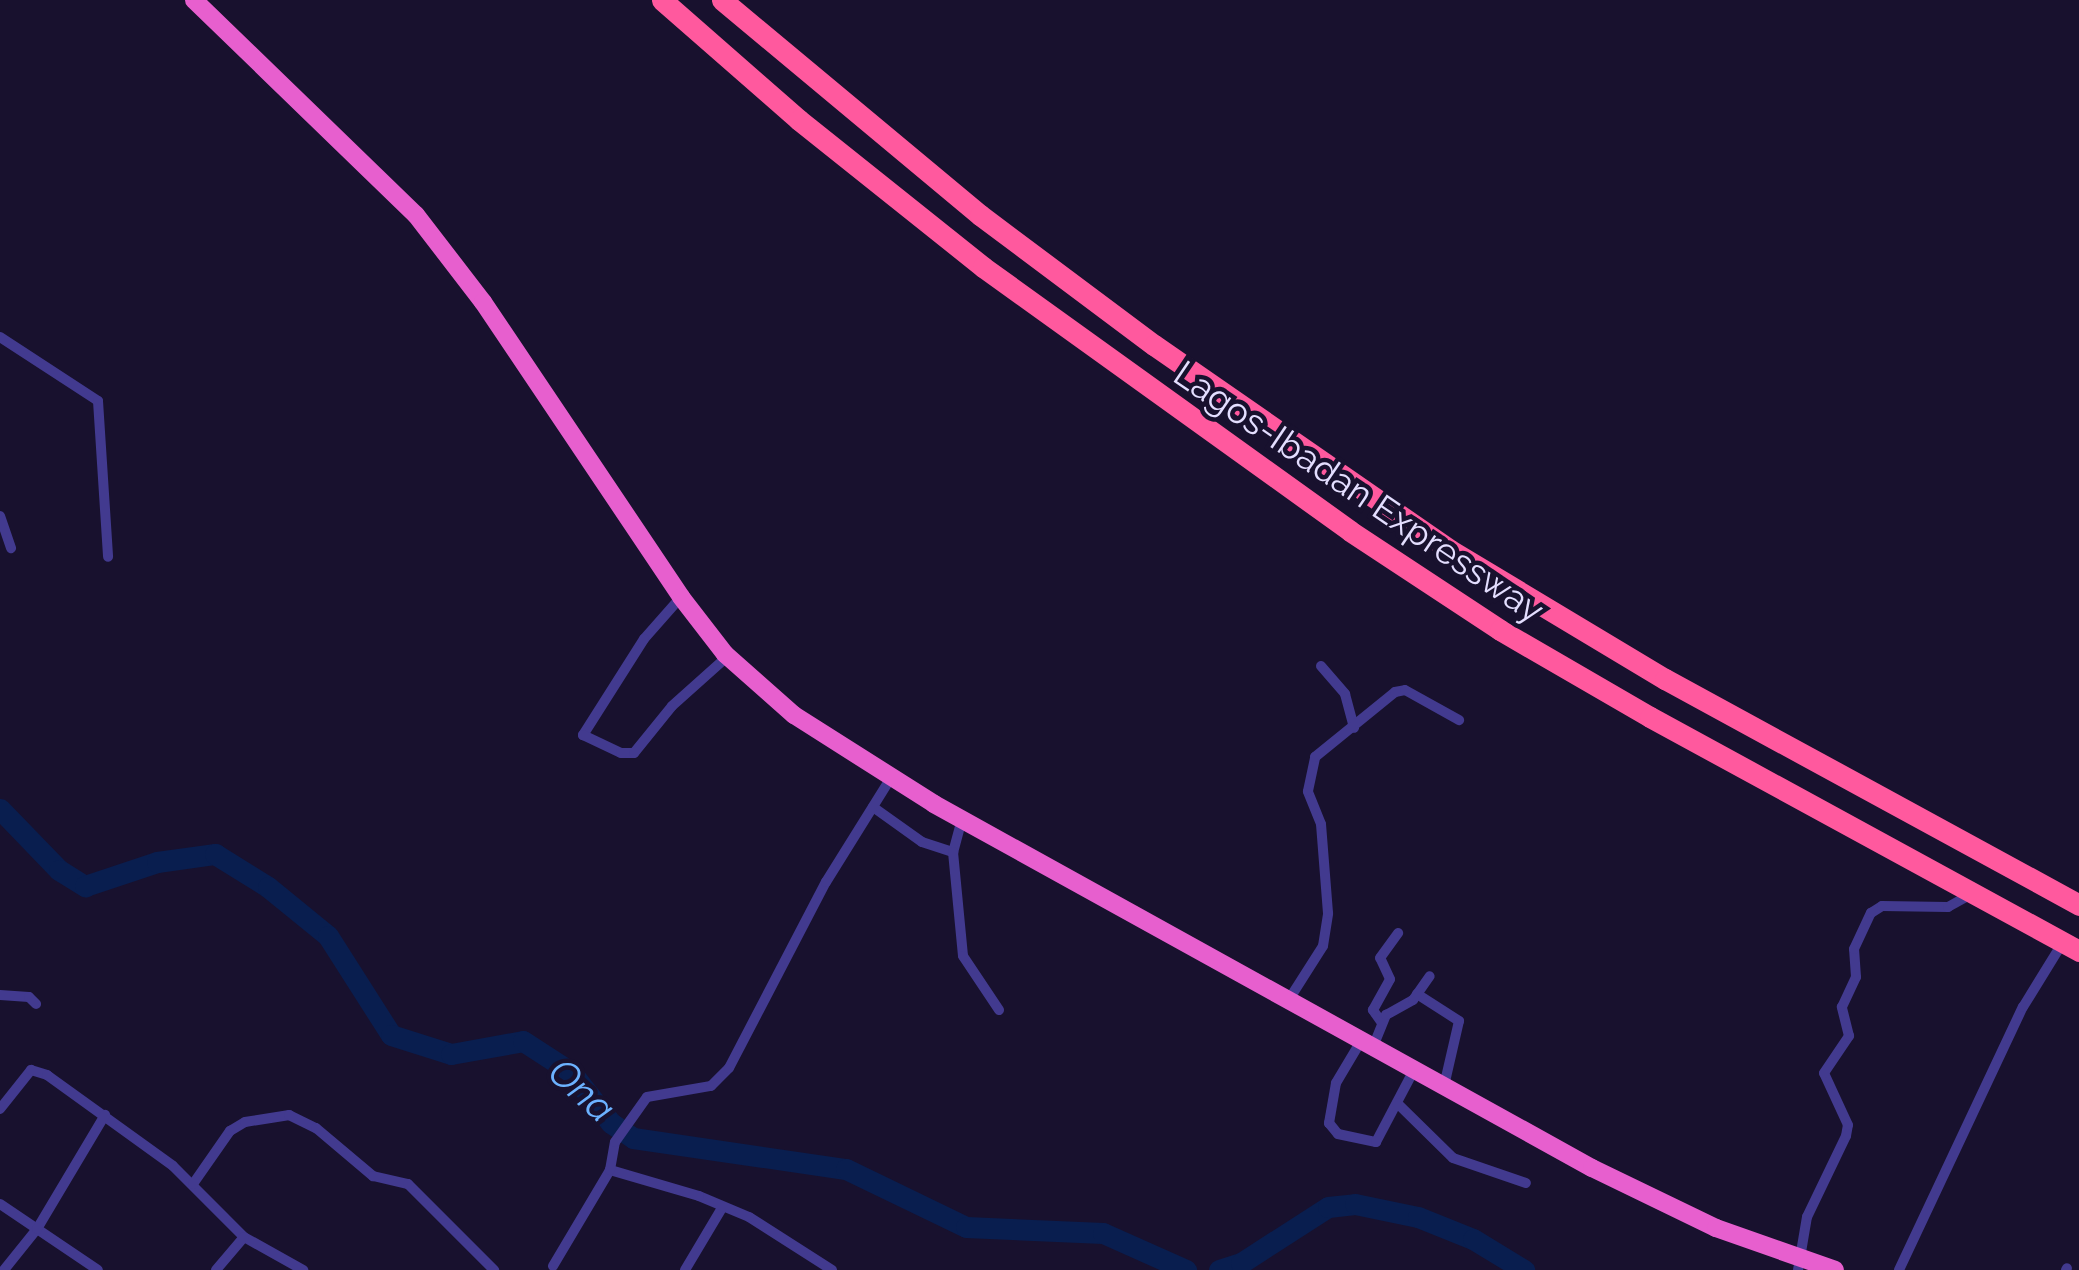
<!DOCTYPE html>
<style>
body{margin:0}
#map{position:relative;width:2079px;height:1270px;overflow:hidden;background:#18112e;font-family:Raleway,sans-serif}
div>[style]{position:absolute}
.river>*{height:21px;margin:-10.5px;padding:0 10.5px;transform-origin:10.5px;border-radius:10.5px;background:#091e4f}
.minor>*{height:10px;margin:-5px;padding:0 5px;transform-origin:5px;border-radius:5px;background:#423a8f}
.trunk>*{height:18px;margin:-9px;padding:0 9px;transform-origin:9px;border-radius:9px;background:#e75fce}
.motorway>*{height:21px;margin:-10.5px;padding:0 10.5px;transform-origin:10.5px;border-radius:10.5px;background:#ff599e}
span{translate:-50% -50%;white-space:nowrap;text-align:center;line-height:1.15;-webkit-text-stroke:9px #18112e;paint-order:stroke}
.street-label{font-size:36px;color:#e4deff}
.water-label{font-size:39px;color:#6cb2ff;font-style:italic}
</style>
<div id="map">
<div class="river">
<i style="left:0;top:809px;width:85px;rotate:46deg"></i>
<i style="left:59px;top:870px;width:31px;rotate:32deg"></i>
<i style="left:85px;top:886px;width:76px;rotate:-18.4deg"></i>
<i style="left:157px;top:862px;width:59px;rotate:-7.9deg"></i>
<i style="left:215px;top:854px;width:62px;rotate:31.9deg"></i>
<i style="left:268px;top:887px;width:77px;rotate:39.2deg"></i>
<i style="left:328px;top:936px;width:117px;rotate:57.5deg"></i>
<i style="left:391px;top:1035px;width:63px;rotate:17.6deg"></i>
<i style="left:451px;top:1054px;width:73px;rotate:-10.2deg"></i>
<i style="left:523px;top:1041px;width:57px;rotate:32.9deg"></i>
<i style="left:571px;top:1072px;width:65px;rotate:51.9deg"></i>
<i style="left:611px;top:1123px;width:27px;rotate:34deg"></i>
<i style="left:633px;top:1138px;width:215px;rotate:8.3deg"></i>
<i style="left:846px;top:1169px;width:133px;rotate:25.8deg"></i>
<i style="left:966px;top:1227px;width:137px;rotate:2.5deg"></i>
<i style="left:1103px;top:1233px;width:91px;rotate:24deg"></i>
<i style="left:1219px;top:1270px;width:23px;rotate:-18deg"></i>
<i style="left:1241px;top:1263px;width:103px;rotate:-32.8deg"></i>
<i style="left:1328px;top:1207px;width:27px;rotate:-6deg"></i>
<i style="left:1355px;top:1204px;width:64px;rotate:11.7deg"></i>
<i style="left:1418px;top:1217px;width:59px;rotate:21.8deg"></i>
<i style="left:1473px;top:1239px;width:60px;rotate:31.3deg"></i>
</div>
<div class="minor">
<i style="left:0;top:337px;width:117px;rotate:33.1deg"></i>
<i style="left:98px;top:401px;width:156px;rotate:86.3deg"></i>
<i style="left:0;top:516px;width:34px;rotate:71deg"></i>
<i style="left:681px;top:597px;width:56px;rotate:131.4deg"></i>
<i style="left:644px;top:639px;width:114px;rotate:122.4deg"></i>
<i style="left:583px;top:735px;width:42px;rotate:25.3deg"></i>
<i style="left:621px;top:753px;width:13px"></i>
<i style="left:634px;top:753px;width:60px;rotate:-51deg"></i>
<i style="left:672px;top:706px;width:75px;rotate:-41.8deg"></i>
<i style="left:1321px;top:666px;width:37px;rotate:49deg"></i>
<i style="left:1345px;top:694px;width:35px;rotate:75deg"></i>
<i style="left:873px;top:807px;width:60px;rotate:35.5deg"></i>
<i style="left:922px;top:842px;width:33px;rotate:18deg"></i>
<i style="left:962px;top:819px;width:34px;rotate:105deg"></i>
<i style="left:953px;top:852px;width:104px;rotate:84.5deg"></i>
<i style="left:963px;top:956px;width:65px;rotate:56.3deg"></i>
<i style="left:1417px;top:994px;width:50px;rotate:32.7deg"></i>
<i style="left:1459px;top:1021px;width:67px;rotate:103deg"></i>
<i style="left:0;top:995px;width:29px;rotate:4deg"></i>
<i style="left:29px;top:997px;width:10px;rotate:45deg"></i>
<i style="left:1288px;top:1001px;width:65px;rotate:-57.5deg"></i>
<i style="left:1323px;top:946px;width:33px;rotate:-81deg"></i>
<i style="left:1328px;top:913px;width:89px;rotate:-94.5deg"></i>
<i style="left:1321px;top:824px;width:35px;rotate:-112deg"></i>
<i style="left:1308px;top:791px;width:35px;rotate:-78deg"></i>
<i style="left:1315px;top:757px;width:103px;rotate:-39.1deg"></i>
<i style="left:1395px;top:692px;width:10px;rotate:-11deg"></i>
<i style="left:1405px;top:690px;width:62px;rotate:29.1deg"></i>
<i style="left:1382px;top:1023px;width:16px;rotate:-125deg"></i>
<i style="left:1373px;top:1010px;width:35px;rotate:-61deg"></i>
<i style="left:1390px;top:979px;width:23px;rotate:-115deg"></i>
<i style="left:1380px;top:958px;width:31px;rotate:-54deg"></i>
<i style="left:1361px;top:1041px;width:49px;rotate:120.8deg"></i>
<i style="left:1336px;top:1083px;width:41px;rotate:99.9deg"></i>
<i style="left:1329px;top:1123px;width:14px;rotate:51deg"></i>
<i style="left:1338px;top:1134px;width:39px;rotate:12deg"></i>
<i style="left:1376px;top:1142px;width:81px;rotate:-62.2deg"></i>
<i style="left:1373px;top:1047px;width:35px;rotate:-68deg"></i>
<i style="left:1386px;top:1015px;width:31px;rotate:-29deg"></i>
<i style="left:1413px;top:1000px;width:29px;rotate:-55deg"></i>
<i style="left:1397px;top:1103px;width:78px;rotate:44.5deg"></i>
<i style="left:1453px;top:1158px;width:77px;rotate:18.9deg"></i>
<i style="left:0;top:1109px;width:50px;rotate:-51.5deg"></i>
<i style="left:31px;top:1070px;width:17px;rotate:17deg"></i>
<i style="left:47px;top:1075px;width:155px;rotate:35.8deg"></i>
<i style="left:173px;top:1166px;width:100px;rotate:45deg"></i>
<i style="left:244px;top:1237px;width:68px;rotate:29.2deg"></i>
<i style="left:193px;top:1184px;width:65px;rotate:-55.1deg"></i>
<i style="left:230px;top:1131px;width:17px;rotate:-31deg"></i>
<i style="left:245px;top:1122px;width:45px;rotate:-9deg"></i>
<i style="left:289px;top:1115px;width:30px;rotate:26deg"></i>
<i style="left:316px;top:1128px;width:75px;rotate:40.1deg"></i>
<i style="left:373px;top:1176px;width:36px;rotate:13deg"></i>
<i style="left:408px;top:1184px;width:122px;rotate:45deg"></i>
<i style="left:0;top:1204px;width:118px;rotate:34deg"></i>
<i style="left:553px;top:1266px;width:112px;rotate:-59.3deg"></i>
<i style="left:4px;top:1270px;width:53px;rotate:-51.2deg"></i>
<i style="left:37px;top:1229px;width:133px;rotate:-59.2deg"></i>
<i style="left:216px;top:1270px;width:43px;rotate:-49.7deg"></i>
<i style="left:685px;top:1270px;width:72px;rotate:-59.2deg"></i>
<i style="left:832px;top:1270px;width:98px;rotate:-147.4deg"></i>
<i style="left:749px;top:1217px;width:54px;rotate:-157.2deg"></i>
<i style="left:699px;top:1196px;width:93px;rotate:-163.7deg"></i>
<i style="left:610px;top:1170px;width:28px;rotate:-80deg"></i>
<i style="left:615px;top:1142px;width:55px;rotate:-54.6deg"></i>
<i style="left:647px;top:1097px;width:65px;rotate:-9.8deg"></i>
<i style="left:711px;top:1086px;width:25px;rotate:-45deg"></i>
<i style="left:729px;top:1068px;width:210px;rotate:-62.5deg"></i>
<i style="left:826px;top:882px;width:121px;rotate:-58.1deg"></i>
<i style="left:1798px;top:1270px;width:54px;rotate:-80.4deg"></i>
<i style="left:1807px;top:1217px;width:90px;rotate:-64.3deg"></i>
<i style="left:1846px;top:1136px;width:11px;rotate:-80deg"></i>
<i style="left:1848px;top:1125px;width:57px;rotate:-114.8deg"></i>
<i style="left:1824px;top:1073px;width:45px;rotate:-56deg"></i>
<i style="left:1849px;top:1036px;width:30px;rotate:-104deg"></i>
<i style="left:1842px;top:1007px;width:33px;rotate:-65deg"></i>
<i style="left:1856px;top:977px;width:28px;rotate:-94deg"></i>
<i style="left:1854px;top:949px;width:40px;rotate:-65deg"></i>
<i style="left:1871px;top:913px;width:13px;rotate:-32deg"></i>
<i style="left:1882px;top:906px;width:66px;rotate:0.9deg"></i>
<i style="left:1948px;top:907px;width:29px;rotate:-29deg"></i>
<i style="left:1899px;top:1270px;width:291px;rotate:-64.8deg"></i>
<i style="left:2023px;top:1007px;width:76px;rotate:-58.4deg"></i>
<i style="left:2066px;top:1270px;width:2px;rotate:-63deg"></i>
</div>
<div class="trunk">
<i style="left:194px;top:0;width:309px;rotate:44.1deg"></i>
<i style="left:416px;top:215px;width:110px;rotate:52.4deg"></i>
<i style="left:483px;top:302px;width:355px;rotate:56.1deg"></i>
<i style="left:681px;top:597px;width:72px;rotate:52.3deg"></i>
<i style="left:725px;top:654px;width:92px;rotate:41.5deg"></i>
<i style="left:794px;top:715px;width:166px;rotate:32.4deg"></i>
<i style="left:934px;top:804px;width:752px;rotate:28.95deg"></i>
<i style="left:1592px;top:1168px;width:138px;rotate:25.8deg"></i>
<i style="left:1716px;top:1228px;width:126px;rotate:19.4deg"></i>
</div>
<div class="motorway">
<i style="left:662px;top:0;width:182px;rotate:41.2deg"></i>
<i style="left:799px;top:120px;width:236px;rotate:38.6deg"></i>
<i style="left:983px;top:267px;width:452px;rotate:35.7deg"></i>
<i style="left:1350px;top:531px;width:180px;rotate:33.4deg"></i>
<i style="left:1500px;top:630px;width:173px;rotate:30.1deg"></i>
<i style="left:1650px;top:717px;width:489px;rotate:28.6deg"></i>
<i style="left:722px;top:0;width:336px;rotate:39.8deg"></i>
<i style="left:980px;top:215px;width:217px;rotate:36.8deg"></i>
<i style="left:1154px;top:345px;width:360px;rotate:34.7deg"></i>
<i style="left:1450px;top:550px;width:251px;rotate:31deg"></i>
<i style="left:1665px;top:679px;width:472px;rotate:28.6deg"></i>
</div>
<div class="street-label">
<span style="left:1359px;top:492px;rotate:34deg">Lagos-Ibadan Expressway</span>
</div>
<div class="water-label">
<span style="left:582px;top:1090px;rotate:42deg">Ona</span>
</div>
</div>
